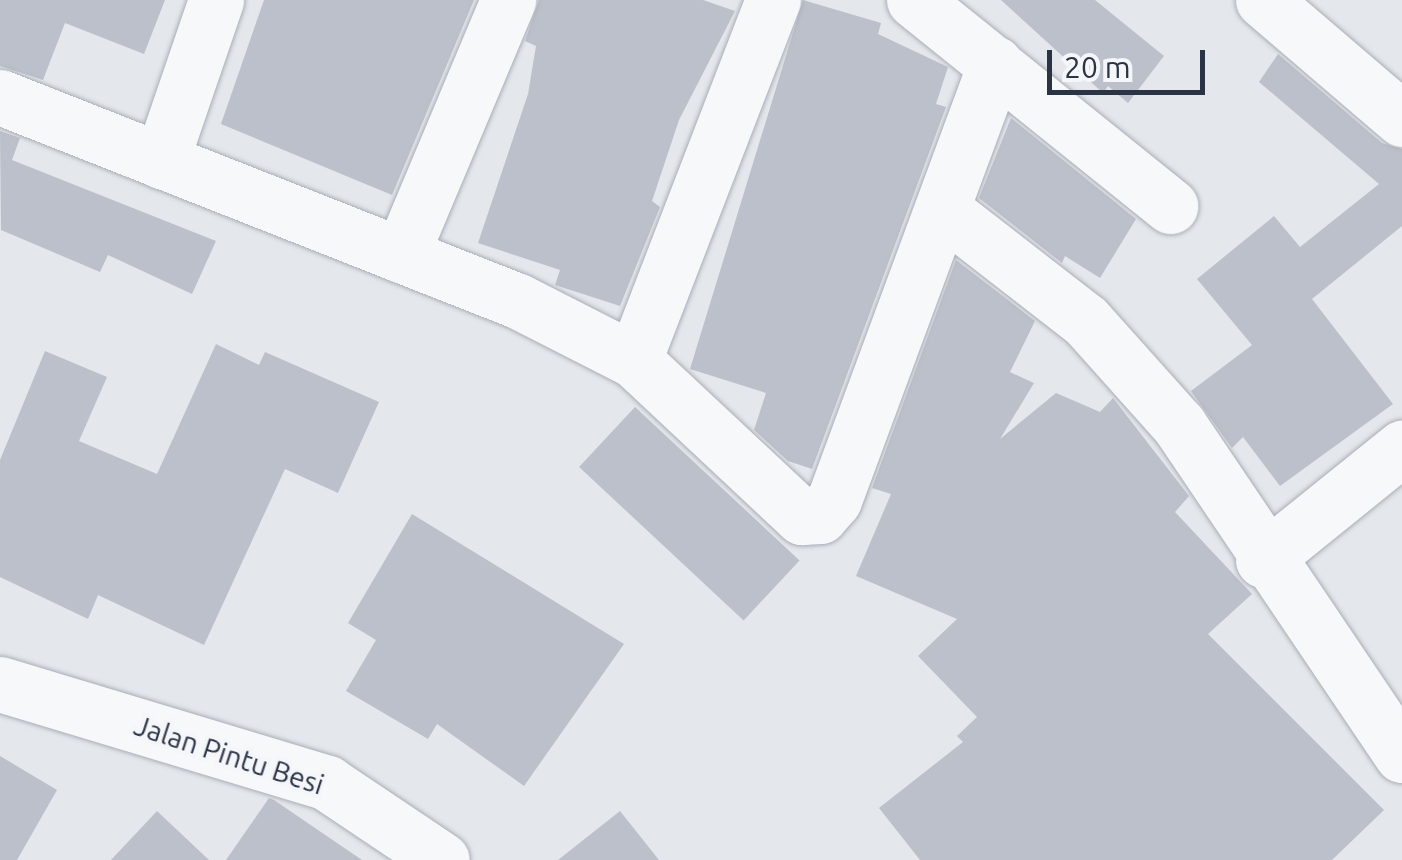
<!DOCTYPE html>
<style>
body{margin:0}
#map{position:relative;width:1402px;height:860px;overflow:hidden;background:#e4e7ec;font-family:Ubuntu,sans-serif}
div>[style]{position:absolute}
.building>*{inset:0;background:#bbc0ca;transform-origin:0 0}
.roads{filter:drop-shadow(0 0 2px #a9aeb7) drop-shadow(0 0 2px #a9aeb7)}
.minor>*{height:55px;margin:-27.5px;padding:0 27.5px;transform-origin:27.5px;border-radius:27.5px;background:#f7f8fa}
span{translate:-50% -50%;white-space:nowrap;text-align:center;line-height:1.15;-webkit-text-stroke:8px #f4f6f9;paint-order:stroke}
.street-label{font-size:28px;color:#2b3445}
.scale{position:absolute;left:1047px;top:50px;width:158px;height:45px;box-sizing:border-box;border:5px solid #2b3445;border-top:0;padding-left:12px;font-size:30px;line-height:35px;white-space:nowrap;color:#2b3445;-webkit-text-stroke:8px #f4f6f9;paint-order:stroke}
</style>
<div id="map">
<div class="building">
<i style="clip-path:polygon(0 0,165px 0,144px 54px,65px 23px,43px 80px,0 66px)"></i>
<i style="clip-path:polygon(264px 0,474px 0,392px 195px,221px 124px)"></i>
<i style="clip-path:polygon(539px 0,703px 0,735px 11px,679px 120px,652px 201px,660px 207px,620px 306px,555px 285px,560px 270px,478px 243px,528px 94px,536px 46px,525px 41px)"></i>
<i style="clip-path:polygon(803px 0,881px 23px,878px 34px,948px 67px,936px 104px,946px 107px,812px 469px,788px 461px,754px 430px,766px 393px,690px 369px)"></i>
<i style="clip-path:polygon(1001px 0,1095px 0,1164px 56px,1128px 103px,1108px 86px,1103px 93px)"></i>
<i style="clip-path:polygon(1278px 54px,1382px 143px,1402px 149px,1402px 226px,1312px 299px,1393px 404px,1280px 486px,1243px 437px,1232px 448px,1191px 391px,1252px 345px,1197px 279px,1274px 216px,1300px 247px,1379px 184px,1259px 82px)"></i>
<i style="clip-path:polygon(1011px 118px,1136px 219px,1100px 278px,1065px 256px,1062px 263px,979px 198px)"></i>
<i style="clip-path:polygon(0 131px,20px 138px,12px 160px,216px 241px,192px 294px,108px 255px,100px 272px,1px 230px)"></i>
<i style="clip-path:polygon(956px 260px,1035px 321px,1010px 372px,1034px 383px,1000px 439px,1056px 393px,1100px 412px,1113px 398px,1189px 496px,1175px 512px,1252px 594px,1208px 634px,1384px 810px,1332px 860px,920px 860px,879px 808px,963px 742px,957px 736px,977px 717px,918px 656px,957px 619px,856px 576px,891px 494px,872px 488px)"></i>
<i style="clip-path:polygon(216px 344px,259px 365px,265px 352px,379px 402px,338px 493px,285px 469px,204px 645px,98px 595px,88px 619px,0 577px,0 460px,45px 351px,107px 377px,79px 441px,157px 474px)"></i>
<i style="left:635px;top:407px;width:225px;height:82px;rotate:43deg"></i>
<i style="clip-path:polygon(412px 514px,624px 644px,524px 786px,437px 724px,428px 739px,346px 691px,376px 640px,348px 623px)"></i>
<i style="clip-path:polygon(0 756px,57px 790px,17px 860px,0 860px)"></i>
<i style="clip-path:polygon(269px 798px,274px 800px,362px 860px,226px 860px)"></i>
<i style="clip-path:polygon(157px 811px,209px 860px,111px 860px)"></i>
<i style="clip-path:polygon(620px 811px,659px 860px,558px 860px)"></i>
</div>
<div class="roads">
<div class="minor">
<i style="left:914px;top:0;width:329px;rotate:38.8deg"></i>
<i style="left:1263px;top:0;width:183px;rotate:40.6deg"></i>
<i style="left:0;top:97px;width:557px;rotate:21.5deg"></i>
<i style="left:518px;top:301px;width:130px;rotate:27deg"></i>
<i style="left:634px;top:360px;width:230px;rotate:43.1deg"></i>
<i style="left:802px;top:517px;width:18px;rotate:-3deg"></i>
<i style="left:820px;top:516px;width:21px;rotate:-49deg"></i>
<i style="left:834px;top:500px;width:465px;rotate:-69.7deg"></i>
<i style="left:161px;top:161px;width:170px;rotate:-71.1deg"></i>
<i style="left:943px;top:210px;width:181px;rotate:37.8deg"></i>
<i style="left:1086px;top:321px;width:140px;rotate:48.2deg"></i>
<i style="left:1179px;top:425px;width:398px;rotate:56deg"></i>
<i style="left:401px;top:255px;width:277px;rotate:-67.2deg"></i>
<i style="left:634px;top:360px;width:386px;rotate:-68.9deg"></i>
<i style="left:1263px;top:560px;width:179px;rotate:-38.9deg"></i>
<i style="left:0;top:684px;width:342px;rotate:16.8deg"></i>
<i style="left:327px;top:783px;width:138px;rotate:33.8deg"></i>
</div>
</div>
<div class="street-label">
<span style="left:229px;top:755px;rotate:18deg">Jalan Pintu Besi</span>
</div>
<div class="scale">20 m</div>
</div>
